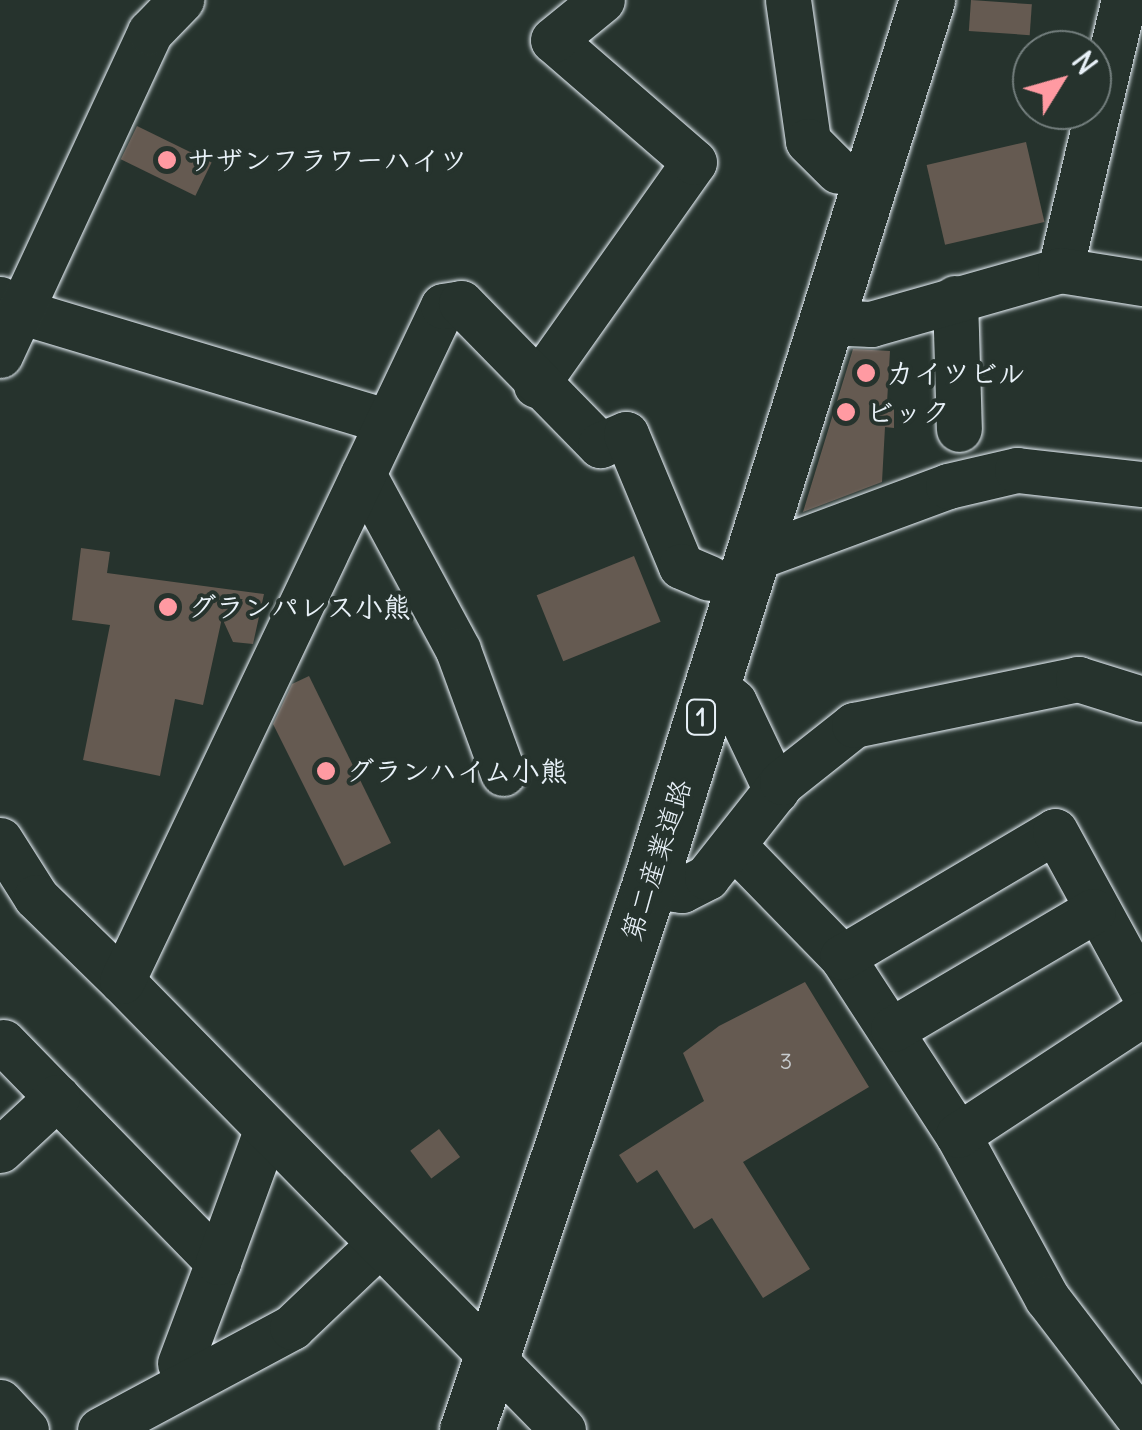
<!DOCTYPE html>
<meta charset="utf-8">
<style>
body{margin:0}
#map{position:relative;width:1142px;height:1430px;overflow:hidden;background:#26332d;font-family:Delius,"Klee One",sans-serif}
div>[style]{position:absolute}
.building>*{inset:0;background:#655a51;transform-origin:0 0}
.roads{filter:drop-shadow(0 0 2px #e8f1f8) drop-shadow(0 0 2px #e8f1f8)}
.minor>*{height:45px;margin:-22.5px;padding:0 22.5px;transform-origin:22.5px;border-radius:22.5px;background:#26332d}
.major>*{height:55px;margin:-27.5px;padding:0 27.5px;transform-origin:27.5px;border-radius:27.5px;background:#26332d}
.dots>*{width:28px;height:28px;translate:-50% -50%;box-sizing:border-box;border:5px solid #26332d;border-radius:50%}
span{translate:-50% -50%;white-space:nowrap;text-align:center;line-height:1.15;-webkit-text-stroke:8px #26332d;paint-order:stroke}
.number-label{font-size:22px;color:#c7cbce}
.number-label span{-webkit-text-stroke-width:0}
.shield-label span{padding:2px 8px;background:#26332d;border:2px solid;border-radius:8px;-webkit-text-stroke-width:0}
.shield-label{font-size:25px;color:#e8f1f8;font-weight:700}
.poi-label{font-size:28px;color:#e8f1f8;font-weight:700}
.left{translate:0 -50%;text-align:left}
.street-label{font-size:28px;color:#e8f1f8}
.north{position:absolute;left:1012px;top:30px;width:100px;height:100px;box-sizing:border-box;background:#26332d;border:2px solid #747f7e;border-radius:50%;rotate:53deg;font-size:28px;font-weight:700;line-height:40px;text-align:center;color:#e8f1f8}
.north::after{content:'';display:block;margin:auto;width:35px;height:45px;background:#ff9aa2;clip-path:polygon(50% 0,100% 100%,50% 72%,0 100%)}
</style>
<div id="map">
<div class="building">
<i style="left:971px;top:0;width:61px;height:31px;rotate:4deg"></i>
<i style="left:137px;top:126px;width:83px;height:37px;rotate:26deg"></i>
<i style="left:1026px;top:142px;width:82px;height:102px;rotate:77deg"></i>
<i style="clip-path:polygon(853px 349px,890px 351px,887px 403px,894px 403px,894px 428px,885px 427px,882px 482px,803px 512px)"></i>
<i style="clip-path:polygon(81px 548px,110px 552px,107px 573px,264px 594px,253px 644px,233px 642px,222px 618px,203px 705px,175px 699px,160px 776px,83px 760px,110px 625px,72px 620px)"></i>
<i style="left:634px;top:556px;width:71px;height:105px;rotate:68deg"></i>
<i style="clip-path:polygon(309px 676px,391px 843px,344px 866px,273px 724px,292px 684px)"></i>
<i style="clip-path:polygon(805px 982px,869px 1087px,743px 1162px,810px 1269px,763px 1298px,712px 1218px,694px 1229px,657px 1170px,637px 1183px,619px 1155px,704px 1101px,683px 1053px,719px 1026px)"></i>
<i style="left:439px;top:1129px;width:35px;height:36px;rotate:53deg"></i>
</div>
<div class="roads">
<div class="minor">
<i style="left:788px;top:0;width:142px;rotate:81.9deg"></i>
<i style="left:808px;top:141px;width:42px;rotate:45deg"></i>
<i style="left:1060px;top:270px;width:277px;rotate:-76.7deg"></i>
<i style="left:955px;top:298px;width:131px;rotate:88.3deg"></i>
<i style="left:0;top:299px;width:22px;rotate:32deg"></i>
<i style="left:19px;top:311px;width:382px;rotate:16.7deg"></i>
<i style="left:825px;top:322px;width:46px;rotate:2.5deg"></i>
<i style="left:871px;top:324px;width:197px;rotate:-15.9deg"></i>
<i style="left:1060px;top:270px;width:83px;rotate:9deg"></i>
<i style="left:0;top:355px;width:356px;rotate:-65.1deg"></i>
<i style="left:150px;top:32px;width:45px;rotate:-45.9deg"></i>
<i style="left:536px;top:385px;width:273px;rotate:-54.7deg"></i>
<i style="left:694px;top:162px;width:186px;rotate:-139.1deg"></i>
<i style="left:553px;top:40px;width:63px;rotate:-39.2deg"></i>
<i style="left:363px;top:474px;width:200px;rotate:61.6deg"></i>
<i style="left:458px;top:650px;width:131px;rotate:69.9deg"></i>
<i style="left:751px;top:559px;width:210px;rotate:-20.3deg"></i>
<i style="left:948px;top:486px;width:71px;rotate:-13.1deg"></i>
<i style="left:1017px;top:470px;width:126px;rotate:6.4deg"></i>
<i style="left:712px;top:683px;width:29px;rotate:41deg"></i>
<i style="left:734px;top:702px;width:98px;rotate:64.5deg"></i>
<i style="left:0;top:840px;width:67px;rotate:57.7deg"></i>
<i style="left:36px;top:897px;width:120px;rotate:44.3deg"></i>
<i style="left:735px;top:847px;width:153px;rotate:45.8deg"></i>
<i style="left:842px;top:957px;width:212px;rotate:56.9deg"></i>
<i style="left:958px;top:1135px;width:186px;rotate:61.4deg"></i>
<i style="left:1047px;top:1298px;width:156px;rotate:52.5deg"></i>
<i style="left:649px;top:886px;width:33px;rotate:7deg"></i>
<i style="left:682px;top:890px;width:28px;rotate:-27deg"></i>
<i style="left:707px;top:877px;width:121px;rotate:-51.7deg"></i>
<i style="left:782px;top:782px;width:92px;rotate:-38.4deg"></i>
<i style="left:854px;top:725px;width:229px;rotate:-11.6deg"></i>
<i style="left:1078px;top:679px;width:67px;rotate:17.4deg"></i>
<i style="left:842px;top:957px;width:247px;rotate:-30.6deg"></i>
<i style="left:1055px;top:831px;width:181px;rotate:61.3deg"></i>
<i style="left:893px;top:1029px;width:232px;rotate:-30.5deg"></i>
<i style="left:3px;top:1042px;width:308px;rotate:45.7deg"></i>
<i style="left:218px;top:1262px;width:108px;rotate:110.6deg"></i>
<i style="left:958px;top:1135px;width:220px;rotate:-33.3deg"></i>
<i style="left:0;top:1150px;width:78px;rotate:-42.9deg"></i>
<i style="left:218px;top:1262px;width:140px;rotate:-69.9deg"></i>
<i style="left:0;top:1402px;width:38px;rotate:47deg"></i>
<i style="left:100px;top:1430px;width:218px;rotate:-28.2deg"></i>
<i style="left:292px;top:1327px;width:119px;rotate:-43.6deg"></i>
<i style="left:563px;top:1430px;width:629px;rotate:-134.48deg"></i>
<i style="left:122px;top:981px;width:747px;rotate:-64.57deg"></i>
<i style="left:443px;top:306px;width:18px;rotate:-9deg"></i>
<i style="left:461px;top:303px;width:199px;rotate:45.6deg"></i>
<i style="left:600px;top:445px;width:28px;rotate:-23deg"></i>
<i style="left:626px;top:434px;width:143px;rotate:67.4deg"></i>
<i style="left:681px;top:566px;width:30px;rotate:23deg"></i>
</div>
<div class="major">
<i style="left:467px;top:1430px;width:574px;rotate:-71.5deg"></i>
<i style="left:649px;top:886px;width:929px;rotate:-72.58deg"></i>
</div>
</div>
<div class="dots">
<i style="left:167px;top:160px;background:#ff9aa2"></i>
<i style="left:866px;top:373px;background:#ff9aa2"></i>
<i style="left:846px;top:412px;background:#ff9aa2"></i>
<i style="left:168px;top:607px;background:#ff9aa2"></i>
<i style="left:326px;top:771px;background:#ff9aa2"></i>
</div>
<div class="number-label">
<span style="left:786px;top:1062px">3</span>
</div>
<div class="shield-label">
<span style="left:701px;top:717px">1</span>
</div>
<div class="poi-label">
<span class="left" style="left:187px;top:160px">サザンフラワーハイツ</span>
<span class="left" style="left:886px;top:373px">カイツビル</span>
<span class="left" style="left:866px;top:412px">ビック</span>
<span class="left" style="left:188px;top:607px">グランパレス小熊</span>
<span class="left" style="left:346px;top:771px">グランハイム小熊</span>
</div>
<div class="street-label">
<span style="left:656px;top:860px;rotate:-72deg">第二産業道路</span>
</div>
<div class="north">N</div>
</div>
